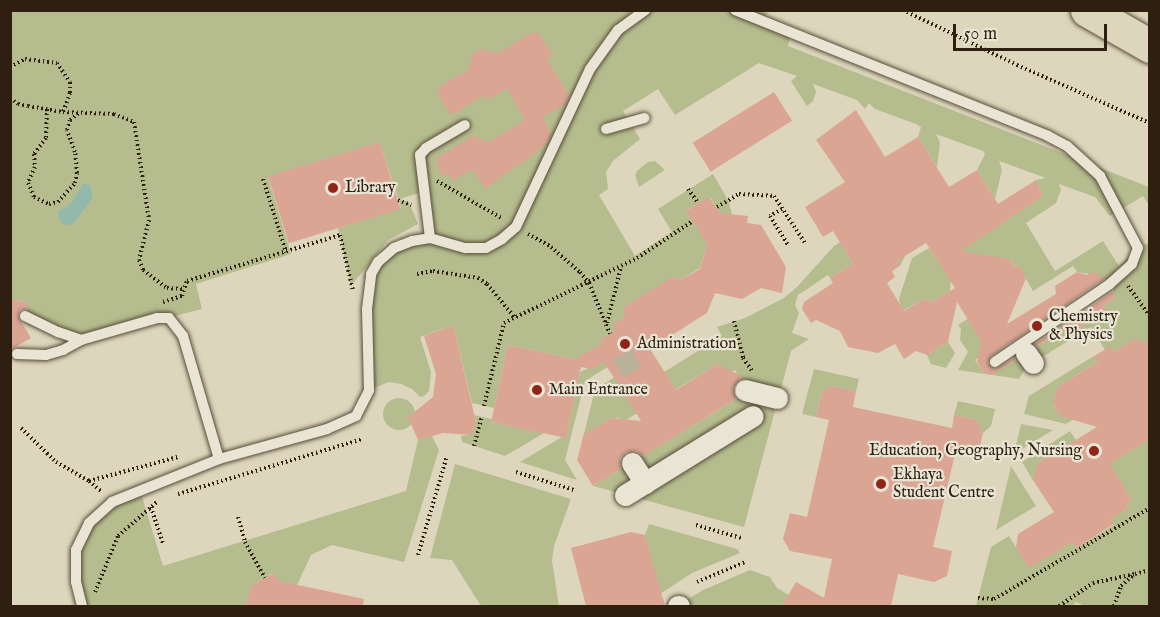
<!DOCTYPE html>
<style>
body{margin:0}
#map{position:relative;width:1160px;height:617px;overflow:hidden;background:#ddd6bc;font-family:"IM FELL English",serif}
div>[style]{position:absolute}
.green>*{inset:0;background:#b5bd8e}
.round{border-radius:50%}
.water>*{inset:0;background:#93b9ac}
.building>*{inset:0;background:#dba594;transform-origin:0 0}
.street-tunnel>*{height:21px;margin-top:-10.5px;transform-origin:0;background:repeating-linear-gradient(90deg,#bab19a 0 21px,transparent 0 31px)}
.path>*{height:4px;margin-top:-2px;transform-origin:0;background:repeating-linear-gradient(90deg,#2e1f10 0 1.5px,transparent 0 4.5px)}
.roads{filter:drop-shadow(0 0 2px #5a4d3b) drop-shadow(0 0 2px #5a4d3b)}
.lane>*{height:10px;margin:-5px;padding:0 5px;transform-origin:5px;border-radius:5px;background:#e9e4d3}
.street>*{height:21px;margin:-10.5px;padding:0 10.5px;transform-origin:10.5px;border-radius:10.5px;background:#e9e4d3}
.primary>*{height:33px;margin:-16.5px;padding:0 16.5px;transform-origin:16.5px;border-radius:16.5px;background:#ddd6bc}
.dots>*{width:16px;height:16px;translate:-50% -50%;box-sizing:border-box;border:3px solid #e9e4d3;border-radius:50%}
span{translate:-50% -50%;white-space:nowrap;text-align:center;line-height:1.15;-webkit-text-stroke:4.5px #e9e4d3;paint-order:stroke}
.poi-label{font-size:16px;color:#2e1f10}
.left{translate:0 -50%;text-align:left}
.right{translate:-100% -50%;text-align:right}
.frame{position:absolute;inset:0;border:12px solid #2e1f10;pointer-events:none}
.scale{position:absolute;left:953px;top:24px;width:154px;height:27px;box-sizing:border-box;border:3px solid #2e1f10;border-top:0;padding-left:8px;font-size:18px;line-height:21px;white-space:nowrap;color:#2e1f10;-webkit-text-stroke:4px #e9e4d3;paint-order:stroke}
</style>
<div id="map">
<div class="green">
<i style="clip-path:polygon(11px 11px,760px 11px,768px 13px,762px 20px,791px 33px,788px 46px,1149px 187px,1149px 205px,1143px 196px,1110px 216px,1095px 197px,1059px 184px,1061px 190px,1056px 203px,1026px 223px,1055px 271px,1103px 241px,1119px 266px,1138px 248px,1149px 243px,1149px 344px,1145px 347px,1134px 339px,1114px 352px,1105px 350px,1091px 327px,1026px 367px,1019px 379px,992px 375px,1074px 323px,1078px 329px,1106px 311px,1103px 306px,1114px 299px,1114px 292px,1106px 278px,1100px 282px,1096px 275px,1077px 272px,1073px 266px,1033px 291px,1018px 265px,1014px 267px,1010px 259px,951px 280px,950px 291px,932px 302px,924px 299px,901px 312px,899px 299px,912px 258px,929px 248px,940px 264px,1043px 196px,1036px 180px,1046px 178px,999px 161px,1002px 170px,995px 199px,977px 170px,985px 154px,983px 151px,936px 134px,940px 143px,937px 167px,918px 137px,921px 127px,916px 124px,875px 109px,869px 103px,865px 109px,857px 100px,813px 84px,816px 92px,813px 101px,807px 106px,791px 81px,797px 76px,759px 63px,675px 115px,658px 89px,623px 111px,640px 139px,613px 161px,606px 172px,608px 189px,599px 195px,635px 256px,672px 232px,658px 209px,713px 174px,728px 200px,732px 214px,730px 230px,710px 197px,687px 210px,707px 244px,700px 268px,680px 280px,672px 278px,624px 307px,624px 317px,614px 323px,614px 331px,600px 340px,604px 347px,574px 359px,508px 345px,494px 408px,472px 403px,453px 325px,420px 337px,431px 372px,429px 391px,424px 396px,420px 397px,412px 389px,401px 384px,389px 382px,369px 390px,371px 274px,394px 248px,429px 238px,422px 192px,400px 199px,409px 202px,418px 224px,388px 240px,351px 286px,338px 228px,401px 208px,380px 142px,268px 177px,291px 254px,196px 284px,202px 309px,81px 340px,25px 316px,28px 303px,11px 299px)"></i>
<i style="clip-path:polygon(655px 161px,665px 170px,639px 187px,635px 175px,638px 170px,648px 162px)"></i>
<i style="clip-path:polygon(873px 221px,905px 256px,900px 266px,877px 229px,844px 249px,853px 264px,830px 278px,828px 275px,798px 295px,795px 305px,799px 313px,792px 333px,809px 339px,791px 351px,744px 527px,593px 486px,743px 395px,746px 387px,735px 370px,730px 372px,717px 364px,662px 398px,664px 372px,722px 336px,717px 327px,745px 318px,784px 298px,797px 287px,834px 246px)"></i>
<i style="clip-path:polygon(990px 304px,981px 341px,982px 355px,975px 360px,985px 374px,958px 370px,968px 352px,960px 340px,961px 329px,958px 325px)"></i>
<i style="clip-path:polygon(948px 342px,955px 353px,946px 368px,931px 364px,927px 355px)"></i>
<i style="clip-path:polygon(1094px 356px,1098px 362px,1057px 387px,1055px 396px,1058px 402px,1053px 405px,1061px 416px,1066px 418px,1149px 367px,1149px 411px,1145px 413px,1102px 402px,1066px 424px,1024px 414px,1029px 396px)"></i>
<i style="clip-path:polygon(610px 357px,614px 363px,585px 381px,565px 460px,577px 480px,520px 462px,562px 437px,566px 437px,580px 372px)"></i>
<i style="clip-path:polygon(814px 369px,859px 379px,856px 391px,831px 386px,822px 392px,816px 417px,802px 414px)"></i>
<i style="clip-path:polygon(617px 376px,642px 410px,623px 422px,620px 418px,612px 418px,598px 426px,599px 435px,581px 446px,595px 389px)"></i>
<i class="round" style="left:383px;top:398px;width:32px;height:32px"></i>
<i style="clip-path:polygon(958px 401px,995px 409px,991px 426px,983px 433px,977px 420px,954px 415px)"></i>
<i style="clip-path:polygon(474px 415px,492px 419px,491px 422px,544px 433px,505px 456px,462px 442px,461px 436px,472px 434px,476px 421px)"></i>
<i style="clip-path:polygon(1021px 424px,1053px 430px,1014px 454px)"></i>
<i style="clip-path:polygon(1070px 431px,1076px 440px,1038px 463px,1036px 471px,1040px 478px,1034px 482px,1022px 462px)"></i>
<i style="clip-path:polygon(432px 436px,439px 450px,404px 562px,332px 545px,311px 555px,297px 585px,293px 604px,273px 573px,256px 583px,266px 598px,249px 595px,246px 606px,82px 606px,74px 563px,89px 523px,140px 490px,163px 566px,406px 491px,418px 440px)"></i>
<i style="clip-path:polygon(1149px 439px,1149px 606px,1085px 606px,1076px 602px,1073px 606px,976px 606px,991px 547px,1009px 536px,1027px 565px,1031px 566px,1072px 542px,1076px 548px,1114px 525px,1111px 519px,1128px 508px,1126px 504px,1132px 500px,1122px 484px,1086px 479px)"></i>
<i style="clip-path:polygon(455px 464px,571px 499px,554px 546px,552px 561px,559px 606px,481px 606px,452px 560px,430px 558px)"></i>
<i style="clip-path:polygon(1011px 466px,1036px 506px,996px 530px)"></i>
<i style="clip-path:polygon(649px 524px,737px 549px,740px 553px,692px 573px,660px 594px,645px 535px)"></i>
<i style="clip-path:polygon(750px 570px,770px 577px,777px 588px,789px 595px,782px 606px,677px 606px,703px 590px)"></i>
</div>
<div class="water">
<i style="clip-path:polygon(83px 184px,89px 184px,93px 198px,73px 224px,64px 225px,59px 219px,58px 212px,71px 203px)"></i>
</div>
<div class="building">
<i style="clip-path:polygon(533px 32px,540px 35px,553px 56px,547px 59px,569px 96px,565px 104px,543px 117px,551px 134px,546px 145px,485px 189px,472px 169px,453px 181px,448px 173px,443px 176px,436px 165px,437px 158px,472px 136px,489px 142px,525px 120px,507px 88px,488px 100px,485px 95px,451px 115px,437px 93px,441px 86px,469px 69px,472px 55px,480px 49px,498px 53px)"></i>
<i style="left:774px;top:92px;width:34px;height:96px;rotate:58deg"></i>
<i style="clip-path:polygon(evenodd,856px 110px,885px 157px,918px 137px,949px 187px,977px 170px,998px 204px,1036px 180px,1043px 196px,961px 251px,1010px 259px,1014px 267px,1018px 265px,1026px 278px,1007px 324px,1056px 294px,1055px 286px,1077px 272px,1087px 275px,1091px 272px,1105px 278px,991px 356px,988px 363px,995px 369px,1015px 358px,1015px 360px,992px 375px,985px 374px,977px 362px,981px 341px,957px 302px,948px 342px,927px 355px,916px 351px,904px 359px,895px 344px,878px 353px,848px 347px,840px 331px,816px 320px,811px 323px,802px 309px,804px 302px,833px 283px,830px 278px,853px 264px,833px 231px,823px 237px,805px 207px,845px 182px,816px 140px,856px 110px,926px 243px,955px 288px,932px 302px,924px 299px,904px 311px,887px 283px,895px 277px,892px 271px,900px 266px,897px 261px,926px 243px)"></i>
<i style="left:380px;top:142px;width:70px;height:117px;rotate:73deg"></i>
<i style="clip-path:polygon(709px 197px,720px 213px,748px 216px,747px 223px,761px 225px,786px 267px,782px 293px,761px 288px,742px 299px,715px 293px,707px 313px,650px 349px,676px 390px,717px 364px,738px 374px,741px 378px,733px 387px,736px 399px,643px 456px,637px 451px,626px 452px,620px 458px,621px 469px,593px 486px,577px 460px,584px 434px,612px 418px,641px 421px,604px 362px,593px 369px,581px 367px,566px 438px,491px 422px,508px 345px,574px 359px,602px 344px,600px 340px,614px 331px,614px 323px,624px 317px,624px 307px,672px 277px,680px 280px,700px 269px,707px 244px,686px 211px)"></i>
<i style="clip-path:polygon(1114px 291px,1114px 299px,1103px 306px,1106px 311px,1078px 329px,1074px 323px,1037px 346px,1035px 344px)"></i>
<i style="clip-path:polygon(10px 299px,28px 303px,27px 309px,20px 310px,18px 316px,31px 338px,10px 350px)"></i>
<i style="clip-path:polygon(453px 325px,476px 422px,472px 435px,443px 433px,418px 440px,408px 417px,433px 397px,436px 374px,424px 336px)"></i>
<i style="clip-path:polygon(1134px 339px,1149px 344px,1149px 439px,1110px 464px,1132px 500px,1126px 504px,1128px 508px,1111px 519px,1114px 524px,1076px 548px,1072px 542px,1029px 568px,1016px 548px,1018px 534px,1054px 512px,1033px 480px,1038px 463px,1097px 427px,1060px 416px,1053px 404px,1057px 387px,1098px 362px,1094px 356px,1111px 346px,1114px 352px)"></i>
<i style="clip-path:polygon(831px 386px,856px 391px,853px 407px,952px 428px,954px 415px,977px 420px,983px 433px,978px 455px,956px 450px,933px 547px,952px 551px,947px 576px,934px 582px,898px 574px,891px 606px,782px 606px,796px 582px,824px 598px,832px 559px,790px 551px,783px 539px,790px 513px,807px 517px,829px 420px,816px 417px,822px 392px)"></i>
<i style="clip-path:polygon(631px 532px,645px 535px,665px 606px,586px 606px,571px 548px)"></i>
<i style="clip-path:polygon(274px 573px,279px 581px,364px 599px,363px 606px,246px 606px,251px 586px)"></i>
</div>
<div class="street-tunnel">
<i style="left:618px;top:368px;width:23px;rotate:-31deg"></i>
</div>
<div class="path">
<i style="left:903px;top:10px;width:127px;rotate:25.8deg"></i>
<i style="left:1017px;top:65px;width:145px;rotate:23.6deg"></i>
<i style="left:10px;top:67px;width:17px;rotate:-28deg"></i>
<i style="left:25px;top:59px;width:32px;rotate:7deg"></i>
<i style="left:57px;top:63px;width:23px;rotate:56deg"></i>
<i style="left:70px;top:82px;width:11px;rotate:90deg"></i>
<i style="left:70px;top:93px;width:20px;rotate:110deg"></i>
<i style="left:10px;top:98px;width:10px;rotate:37deg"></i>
<i style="left:18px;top:104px;width:10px;rotate:11deg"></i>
<i style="left:28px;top:106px;width:36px;rotate:10deg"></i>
<i style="left:63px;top:112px;width:51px;rotate:2.2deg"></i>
<i style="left:114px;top:114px;width:22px;rotate:22deg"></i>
<i style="left:134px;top:122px;width:99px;rotate:81.3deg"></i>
<i style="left:149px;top:220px;width:41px;rotate:104deg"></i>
<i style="left:139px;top:260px;width:11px;rotate:68deg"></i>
<i style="left:143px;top:270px;width:30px;rotate:37deg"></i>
<i style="left:167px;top:288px;width:17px;rotate:3deg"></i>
<i style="left:47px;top:109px;width:29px;rotate:92deg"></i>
<i style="left:46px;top:138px;width:20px;rotate:127deg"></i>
<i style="left:34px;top:154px;width:13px;rotate:86deg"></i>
<i style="left:35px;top:167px;width:17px;rotate:114deg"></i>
<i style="left:28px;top:183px;width:15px;rotate:67deg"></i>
<i style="left:34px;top:197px;width:17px;rotate:25deg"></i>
<i style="left:49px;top:204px;width:9px;rotate:-13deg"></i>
<i style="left:58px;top:202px;width:25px;rotate:-48deg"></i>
<i style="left:75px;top:183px;width:10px;rotate:-79deg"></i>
<i style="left:77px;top:173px;width:21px;rotate:-95deg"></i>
<i style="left:75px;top:152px;width:23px;rotate:-110deg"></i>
<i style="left:67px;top:130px;width:10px;rotate:-73deg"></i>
<i style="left:70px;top:120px;width:11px;rotate:-38deg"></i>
<i style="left:263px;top:179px;width:77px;rotate:72.5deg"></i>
<i style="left:437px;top:181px;width:76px;rotate:29.9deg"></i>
<i style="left:688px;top:189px;width:17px;rotate:54deg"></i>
<i style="left:398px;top:200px;width:14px;rotate:21deg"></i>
<i style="left:717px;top:207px;width:26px;rotate:-31deg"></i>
<i style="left:739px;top:194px;width:35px;rotate:3deg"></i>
<i style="left:774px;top:196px;width:56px;rotate:56.6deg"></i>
<i style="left:782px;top:209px;width:14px;rotate:150deg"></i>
<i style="left:770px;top:216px;width:34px;rotate:58deg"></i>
<i style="left:528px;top:234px;width:26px;rotate:29deg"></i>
<i style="left:551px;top:247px;width:38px;rotate:41deg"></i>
<i style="left:580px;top:272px;width:14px;rotate:51deg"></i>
<i style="left:589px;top:283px;width:55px;rotate:67.6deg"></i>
<i style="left:417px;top:274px;width:16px;rotate:-11deg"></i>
<i style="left:433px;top:271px;width:46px;rotate:8.8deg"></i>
<i style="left:478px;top:278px;width:11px;rotate:34deg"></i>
<i style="left:487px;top:284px;width:44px;rotate:50.5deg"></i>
<i style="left:1128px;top:286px;width:37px;rotate:54deg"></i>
<i style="left:163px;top:302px;width:20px;rotate:-18deg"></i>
<i style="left:182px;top:296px;width:16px;rotate:-72deg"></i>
<i style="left:187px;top:281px;width:160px;rotate:-16.7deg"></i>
<i style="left:340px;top:235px;width:57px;rotate:76.9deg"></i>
<i style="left:734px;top:321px;width:38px;rotate:76deg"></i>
<i style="left:743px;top:358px;width:16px;rotate:55deg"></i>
<i style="left:607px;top:323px;width:58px;rotate:-76deg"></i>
<i style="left:484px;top:406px;width:85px;rotate:-76.5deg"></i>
<i style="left:504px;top:323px;width:148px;rotate:-26deg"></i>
<i style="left:637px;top:258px;width:67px;rotate:-33.5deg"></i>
<i style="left:21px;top:428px;width:49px;rotate:44.2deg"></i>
<i style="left:56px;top:462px;width:38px;rotate:30deg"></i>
<i style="left:89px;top:481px;width:17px;rotate:40deg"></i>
<i style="left:474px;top:446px;width:30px;rotate:-75deg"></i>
<i style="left:516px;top:472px;width:61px;rotate:17.2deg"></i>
<i style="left:89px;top:481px;width:92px;rotate:-15.1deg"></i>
<i style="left:178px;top:494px;width:193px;rotate:-16.6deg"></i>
<i style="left:151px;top:507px;width:38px;rotate:72deg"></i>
<i style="left:238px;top:517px;width:26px;rotate:74deg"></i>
<i style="left:245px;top:542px;width:41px;rotate:60.9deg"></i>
<i style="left:696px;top:525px;width:47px;rotate:16.1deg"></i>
<i style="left:418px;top:555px;width:103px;rotate:-73.7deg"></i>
<i style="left:697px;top:582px;width:52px;rotate:-22.6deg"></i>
<i style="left:95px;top:592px;width:61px;rotate:-67.7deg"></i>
<i style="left:118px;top:536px;width:52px;rotate:-41.1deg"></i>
<i style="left:978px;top:598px;width:16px;rotate:4deg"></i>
<i style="left:994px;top:599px;width:181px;rotate:-30.3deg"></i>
<i style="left:1059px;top:606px;width:41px;rotate:-34.1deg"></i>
<i style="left:1093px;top:583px;width:43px;rotate:-12.1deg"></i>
<i style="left:1114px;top:606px;width:21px;rotate:-71deg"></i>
<i style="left:1121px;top:586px;width:18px;rotate:-41deg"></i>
<i style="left:1135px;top:574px;width:16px;rotate:-15deg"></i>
</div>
<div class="roads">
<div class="lane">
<i style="left:735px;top:10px;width:337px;rotate:21.9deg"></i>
<i style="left:1048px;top:136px;width:21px;rotate:28deg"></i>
<i style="left:1067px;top:146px;width:45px;rotate:42.3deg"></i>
<i style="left:1100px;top:176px;width:81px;rotate:62.2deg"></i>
<i style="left:1138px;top:248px;width:17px;rotate:111deg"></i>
<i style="left:1132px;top:264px;width:30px;rotate:138deg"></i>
<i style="left:1110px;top:284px;width:139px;rotate:145.9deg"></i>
<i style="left:606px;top:129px;width:40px;rotate:-16deg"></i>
<i style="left:430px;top:238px;width:84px;rotate:-96.9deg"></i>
<i style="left:420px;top:155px;width:9px;rotate:-49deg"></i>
<i style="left:426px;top:148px;width:45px;rotate:-30.5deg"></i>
<i style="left:25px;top:316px;width:37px;rotate:26deg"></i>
<i style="left:58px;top:332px;width:24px;rotate:19deg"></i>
<i style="left:17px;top:354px;width:29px;rotate:2deg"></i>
<i style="left:46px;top:355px;width:18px;rotate:-16deg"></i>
<i style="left:63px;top:350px;width:21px;rotate:-29deg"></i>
<i style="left:81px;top:340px;width:79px;rotate:-16.1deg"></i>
<i style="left:157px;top:318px;width:12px"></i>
<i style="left:169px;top:318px;width:23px;rotate:52deg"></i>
<i style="left:183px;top:336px;width:128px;rotate:73.7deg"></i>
<i style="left:82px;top:606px;width:25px;rotate:-104deg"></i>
<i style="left:76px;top:582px;width:32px;rotate:-90deg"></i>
<i style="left:76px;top:550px;width:30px;rotate:-64deg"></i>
<i style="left:89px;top:523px;width:31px;rotate:-42deg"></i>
<i style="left:112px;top:502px;width:115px;rotate:-21.9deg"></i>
<i style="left:219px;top:459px;width:112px;rotate:-15.5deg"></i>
<i style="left:327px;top:429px;width:32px;rotate:-24deg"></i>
<i style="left:356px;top:416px;width:29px;rotate:-63deg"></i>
<i style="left:369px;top:390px;width:81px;rotate:-91.4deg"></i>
<i style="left:367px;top:309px;width:35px;rotate:-83deg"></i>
<i style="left:371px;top:274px;width:14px;rotate:-60deg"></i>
<i style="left:378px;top:262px;width:21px;rotate:-41deg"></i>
<i style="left:394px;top:248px;width:19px;rotate:-21deg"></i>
<i style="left:412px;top:241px;width:18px;rotate:-9deg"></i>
<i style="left:430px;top:238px;width:37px;rotate:16deg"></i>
<i style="left:466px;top:248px;width:20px"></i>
<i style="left:486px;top:248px;width:18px;rotate:-29deg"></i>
<i style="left:502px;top:239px;width:18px;rotate:-41deg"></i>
<i style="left:516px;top:227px;width:174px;rotate:-64.9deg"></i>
<i style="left:590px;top:69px;width:48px;rotate:-54.3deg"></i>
<i style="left:618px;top:30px;width:34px;rotate:-36deg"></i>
</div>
<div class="street">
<i style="left:1026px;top:353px;width:12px;rotate:55deg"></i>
<i style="left:745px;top:390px;width:33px;rotate:14deg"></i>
<i style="left:632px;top:463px;width:24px;rotate:57deg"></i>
<i style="left:625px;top:495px;width:150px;rotate:-31.7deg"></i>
<i style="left:678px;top:606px;width:1px"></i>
</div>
<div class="primary">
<i style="left:1087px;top:10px;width:73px;rotate:29.7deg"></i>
</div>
</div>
<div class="dots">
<i style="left:333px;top:188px;background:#8f2418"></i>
<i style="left:1037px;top:326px;background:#8f2418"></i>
<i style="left:625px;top:344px;background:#8f2418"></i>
<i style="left:537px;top:390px;background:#8f2418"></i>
<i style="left:1094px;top:451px;background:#8f2418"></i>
<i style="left:881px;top:484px;background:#8f2418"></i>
</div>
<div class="poi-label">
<span class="left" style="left:345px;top:188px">Library</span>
<span class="left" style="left:1049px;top:326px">Chemistry<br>&amp; Physics</span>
<span class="left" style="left:637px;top:344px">Administration</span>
<span class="left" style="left:549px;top:390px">Main Entrance</span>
<span class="right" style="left:1082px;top:451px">Education, Geography, Nursing</span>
<span class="left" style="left:893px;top:484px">Ekhaya<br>Student Centre</span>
</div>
<div class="frame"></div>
<div class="scale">50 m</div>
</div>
